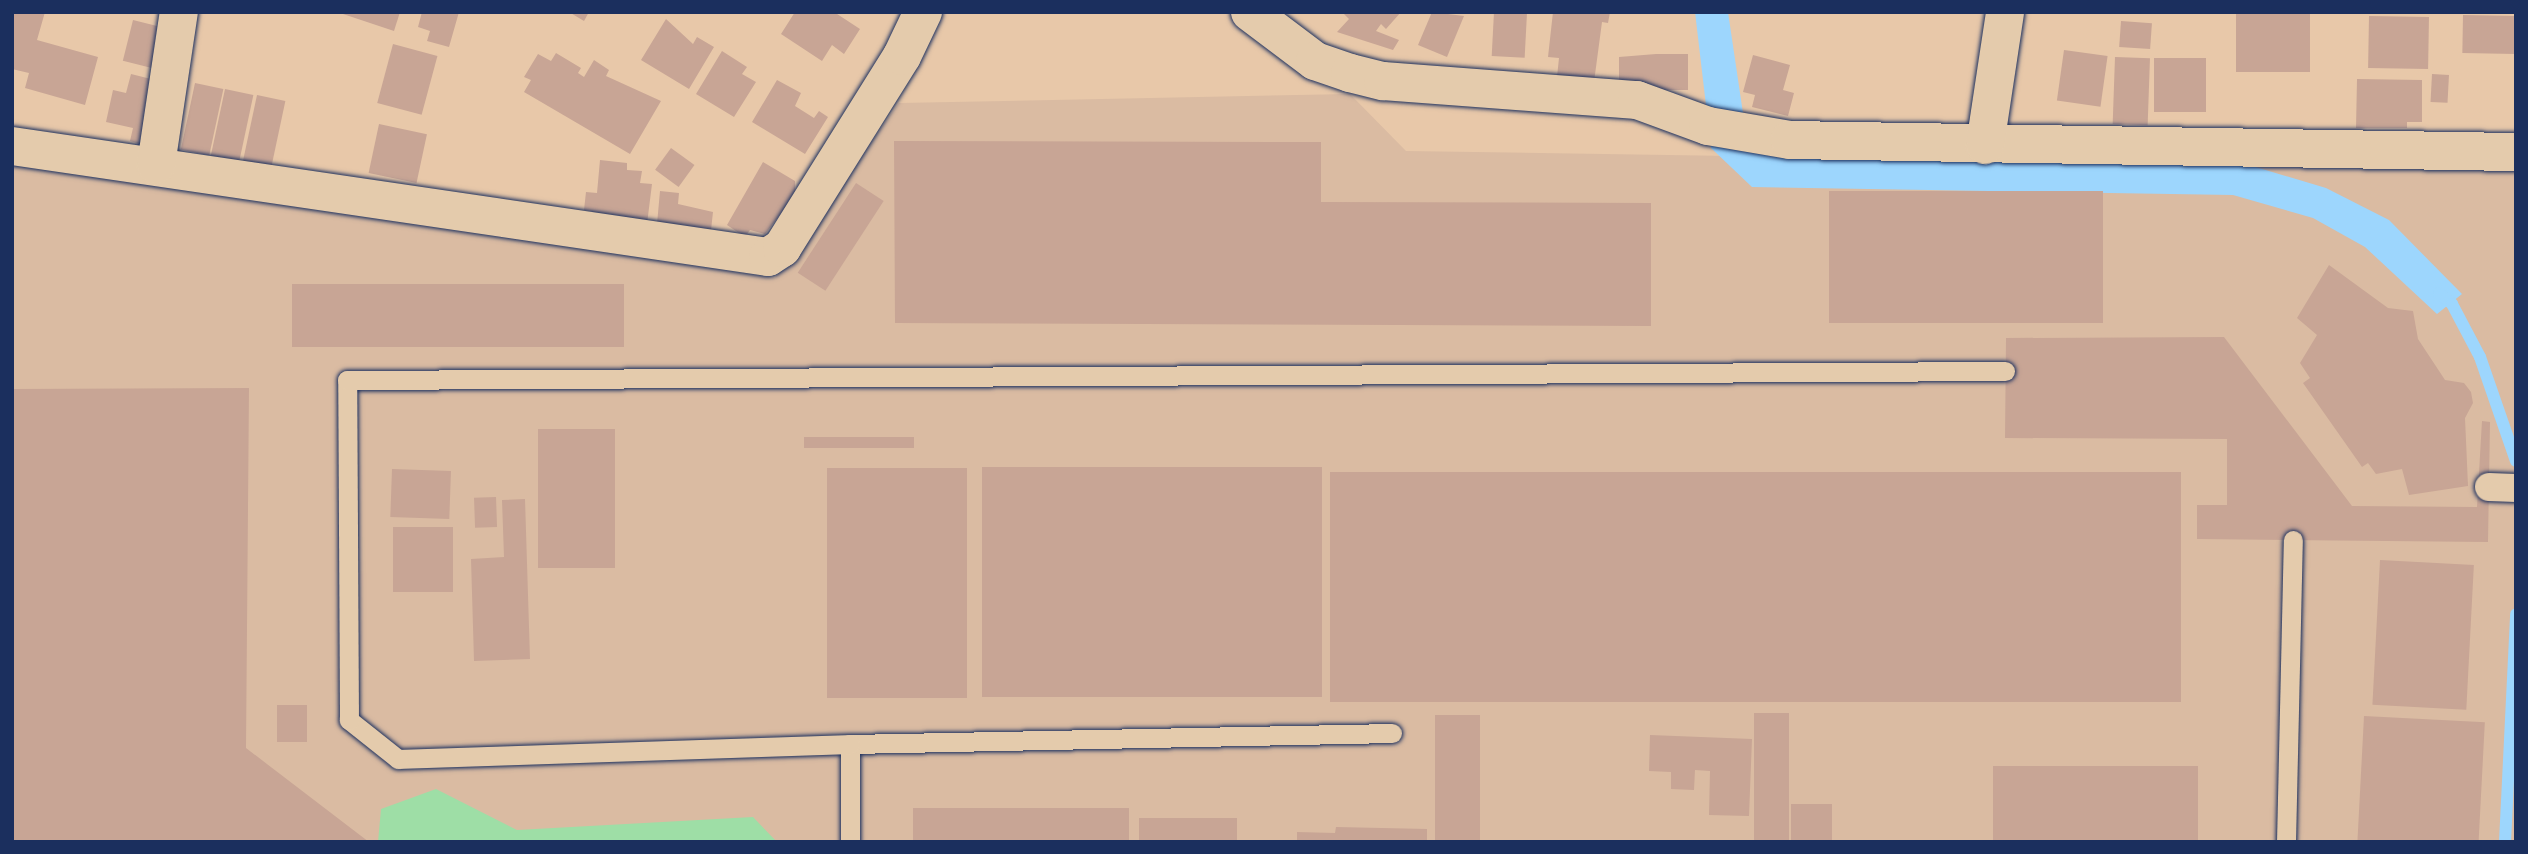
<!DOCTYPE html>
<style>
body{margin:0}
#map{position:relative;width:2528px;height:854px;overflow:hidden;background:#e8c8a9;font-family:Kalam,sans-serif}
div>[style]{position:absolute}
.built>*{inset:0;background:#dabba2}
.green>*{inset:0;background:#9edea6}
.water>*{inset:0;background:#9dd6fd}
.stream>*{height:12px;margin:-6px;padding:0 6px;transform-origin:6px;border-radius:6px;background:#9dd6fd}
.building>*{inset:0;background:#c8a595;transform-origin:0 0}
.roads{filter:drop-shadow(0 0 2px #1b2f5e) drop-shadow(0 0 2px #1b2f5e)}
.service>*{height:19px;margin:-9.5px;padding:0 9.5px;transform-origin:9.5px;border-radius:9.5px;background:#e4cbac}
.pedestrian>*{height:28px;margin:-14px;padding:0 14px;transform-origin:14px;border-radius:14px;background:#e4cbac}
.minor>*{height:38px;margin:-19px;padding:0 19px;transform-origin:19px;border-radius:19px;background:#e4cbac}
span{translate:-50% -50%;white-space:nowrap;text-align:center;line-height:1.15;-webkit-text-stroke:6px #e4cbac;paint-order:stroke}
.frame{position:absolute;inset:0;border:14px solid #1b2f5e;pointer-events:none}
</style>
<div id="map">
<div class="built">
<i style="clip-path:polygon(1350px 94px,1406px 151px,2516px 168px,2515px 842px,12px 842px,12px 160px,775px 278px,899px 103px)"></i>
</div>
<div class="green">
<i style="clip-path:polygon(436px 789px,517px 830px,753px 817px,777px 842px,378px 842px,381px 809px)"></i>
</div>
<div class="water">
<i style="clip-path:polygon(1695px 12px,1728px 12px,1744px 120px,2239px 162px,2326px 188px,2389px 220px,2462px 294px,2437px 314px,2365px 247px,2313px 218px,2233px 195px,1752px 187px,1711px 148px)"></i>
</div>
<div class="stream">
<i style="left:2439px;top:293px;width:17px;rotate:40deg"></i>
<i style="left:2452px;top:304px;width:60px;rotate:62.2deg"></i>
<i style="left:2480px;top:357px;width:110px;rotate:70.9deg"></i>
<i style="left:2505px;top:842px;width:228px;rotate:-87.2deg"></i>
</div>
<div class="building">
<i style="clip-path:polygon(12px 12px,45px 12px,37px 40px,98px 57px,85px 105px,25px 88px,29px 73px,12px 69px)"></i>
<i style="clip-path:polygon(337px 12px,400px 12px,394px 31px)"></i>
<i style="clip-path:polygon(422px 12px,459px 12px,449px 47px,427px 41px,430px 31px,418px 27px)"></i>
<i style="clip-path:polygon(569px 12px,589px 12px,584px 21px)"></i>
<i style="clip-path:polygon(795px 12px,834px 12px,860px 29px,844px 54px,832px 45px,822px 61px,781px 34px)"></i>
<i style="clip-path:polygon(1342px 12px,1401px 12px,1386px 29px,1381px 24px,1376px 31px,1399px 40px,1393px 50px,1337px 32px,1349px 19px)"></i>
<i style="clip-path:polygon(1432px 12px,1464px 16px,1447px 57px,1418px 45px)"></i>
<i style="left:1494px;top:12px;width:33px;height:44px;rotate:3deg"></i>
<i style="clip-path:polygon(1553px 12px,1610px 12px,1608px 23px,1602px 22px,1594px 82px,1557px 77px,1559px 58px,1548px 57px)"></i>
<i style="left:2236px;top:12px;width:74px;height:60px"></i>
<i style="left:2463px;top:15px;width:53px;height:38px;rotate:1deg"></i>
<i style="left:2369px;top:16px;width:60px;height:52px;rotate:1deg"></i>
<i style="clip-path:polygon(666px 19px,693px 44px,697px 37px,714px 47px,689px 89px,641px 60px)"></i>
<i style="left:133px;top:20px;width:37px;height:42px;rotate:14deg"></i>
<i style="left:2121px;top:21px;width:31px;height:26px;rotate:4deg"></i>
<i style="left:393px;top:44px;width:46px;height:61px;rotate:15deg"></i>
<i style="left:2064px;top:50px;width:44px;height:51px;rotate:8deg"></i>
<i style="clip-path:polygon(722px 51px,747px 67px,742px 74px,756px 82px,734px 117px,696px 94px)"></i>
<i style="clip-path:polygon(556px 53px,581px 68px,578px 73px,584px 77px,594px 60px,609px 70px,606px 76px,661px 101px,630px 154px,524px 92px,531px 80px,524px 77px,538px 54px,551px 61px)"></i>
<i style="clip-path:polygon(1656px 54px,1688px 54px,1688px 90px,1641px 90px,1619px 80px,1619px 57px)"></i>
<i style="clip-path:polygon(1753px 55px,1790px 65px,1783px 90px,1794px 93px,1788px 116px,1752px 107px,1755px 95px,1743px 92px)"></i>
<i style="left:2115px;top:57px;width:35px;height:67px;rotate:2deg"></i>
<i style="left:2154px;top:58px;width:52px;height:54px"></i>
<i style="clip-path:polygon(131px 74px,163px 82px,148px 146px,130px 141px,133px 128px,106px 122px,113px 90px,126px 93px)"></i>
<i style="left:2432px;top:74px;width:17px;height:28px;rotate:3deg"></i>
<i style="clip-path:polygon(2357px 79px,2422px 80px,2422px 122px,2407px 122px,2407px 128px,2356px 128px)"></i>
<i style="clip-path:polygon(777px 80px,801px 93px,795px 106px,814px 118px,819px 111px,828px 117px,805px 154px,752px 122px)"></i>
<i style="left:195px;top:83px;width:29px;height:68px;rotate:12deg"></i>
<i style="left:225px;top:89px;width:29px;height:68px;rotate:12deg"></i>
<i style="left:257px;top:95px;width:29px;height:69px;rotate:12deg"></i>
<i style="left:379px;top:124px;width:49px;height:50px;rotate:12deg"></i>
<i style="clip-path:polygon(894px 141px,1321px 142px,1321px 202px,1651px 203px,1651px 326px,895px 323px)"></i>
<i style="left:671px;top:148px;width:29px;height:27px;rotate:36deg"></i>
<i style="clip-path:polygon(600px 160px,627px 163px,627px 170px,642px 171px,640px 183px,652px 184px,647px 224px,591px 218px,592px 211px,584px 210px,586px 192px,597px 193px)"></i>
<i style="clip-path:polygon(763px 162px,795px 181px,795px 195px,765px 234px,750px 230px,745px 237px,727px 225px)"></i>
<i style="left:856px;top:183px;width:33px;height:107px;rotate:33deg"></i>
<i style="clip-path:polygon(660px 191px,679px 193px,678px 204px,713px 212px,711px 230px,657px 224px)"></i>
<i style="left:1829px;top:191px;width:274px;height:132px"></i>
<i style="clip-path:polygon(2329px 265px,2388px 308px,2413px 311px,2418px 339px,2445px 380px,2464px 383px,2471px 392px,2473px 403px,2465px 418px,2468px 486px,2409px 495px,2402px 469px,2376px 474px,2368px 463px,2362px 467px,2303px 383px,2310px 378px,2300px 363px,2317px 335px,2297px 318px)"></i>
<i style="left:292px;top:284px;width:332px;height:63px"></i>
<i style="clip-path:polygon(2224px 337px,2352px 506px,2477px 507px,2482px 421px,2490px 422px,2488px 542px,2197px 539px,2197px 505px,2227px 505px,2227px 439px,2005px 438px,2006px 338px)"></i>
<i style="clip-path:polygon(249px 388px,246px 748px,369px 842px,12px 842px,12px 389px)"></i>
<i style="left:538px;top:429px;width:77px;height:139px"></i>
<i style="left:914px;top:437px;width:11px;height:110px;rotate:90deg"></i>
<i style="left:982px;top:467px;width:340px;height:230px"></i>
<i style="left:827px;top:468px;width:140px;height:230px"></i>
<i style="left:392px;top:469px;width:59px;height:48px;rotate:2deg"></i>
<i style="left:1330px;top:472px;width:851px;height:230px"></i>
<i style="left:496px;top:497px;width:30px;height:22px;rotate:88deg"></i>
<i style="clip-path:polygon(525px 499px,530px 659px,474px 661px,471px 559px,504px 557px,502px 500px)"></i>
<i style="left:393px;top:527px;width:60px;height:65px"></i>
<i style="left:2380px;top:560px;width:94px;height:145px;rotate:3deg"></i>
<i style="left:277px;top:705px;width:30px;height:37px"></i>
<i style="left:1754px;top:713px;width:35px;height:129px"></i>
<i style="left:1435px;top:715px;width:45px;height:127px"></i>
<i style="left:2364px;top:716px;width:121px;height:126px;rotate:3deg"></i>
<i style="clip-path:polygon(1650px 735px,1752px 739px,1749px 816px,1709px 815px,1710px 771px,1695px 770px,1694px 790px,1671px 789px,1671px 772px,1649px 771px)"></i>
<i style="left:1993px;top:766px;width:205px;height:76px"></i>
<i style="left:1832px;top:804px;width:38px;height:41px;rotate:90deg"></i>
<i style="left:913px;top:808px;width:216px;height:34px"></i>
<i style="left:1139px;top:818px;width:98px;height:24px"></i>
<i style="clip-path:polygon(1336px 827px,1427px 829px,1427px 842px,1297px 842px,1297px 832px,1335px 833px)"></i>
</div>
<div class="roads">
<div class="service">
<i style="left:850px;top:744px;width:542px;rotate:-1.16deg"></i>
<i style="left:850px;top:842px;width:98px;rotate:-90deg"></i>
<i style="left:850px;top:744px;width:452px;rotate:178.1deg"></i>
<i style="left:398px;top:759px;width:63px;rotate:-141.5deg"></i>
<i style="left:349px;top:720px;width:340px;rotate:-90.3deg"></i>
<i style="left:347px;top:380px;width:1658px;rotate:-0.31deg"></i>
<i style="left:2286px;top:842px;width:302px;rotate:-88.7deg"></i>
</div>
<div class="pedestrian">
<i style="left:2489px;top:487px;width:27px;rotate:2deg"></i>
</div>
<div class="minor">
<i style="left:1250px;top:12px;width:81px;rotate:37deg"></i>
<i style="left:1315px;top:61px;width:37px;rotate:19deg"></i>
<i style="left:1350px;top:73px;width:34px;rotate:14deg"></i>
<i style="left:1383px;top:81px;width:255px;rotate:4.3deg"></i>
<i style="left:1637px;top:100px;width:76px;rotate:20.1deg"></i>
<i style="left:1708px;top:126px;width:83px;rotate:9.7deg"></i>
<i style="left:1790px;top:140px;width:726px;rotate:0.95deg"></i>
<i style="left:1985px;top:145px;width:134px;rotate:-81.4deg"></i>
<i style="left:12px;top:146px;width:764px;rotate:8.35deg"></i>
<i style="left:768px;top:257px;width:17px;rotate:-33deg"></i>
<i style="left:782px;top:248px;width:226px;rotate:-58deg"></i>
<i style="left:902px;top:56px;width:49px;rotate:-64.5deg"></i>
<i style="left:156px;top:165px;width:155px;rotate:-81.5deg"></i>
</div>
</div>
<div class="frame"></div>
</div>
